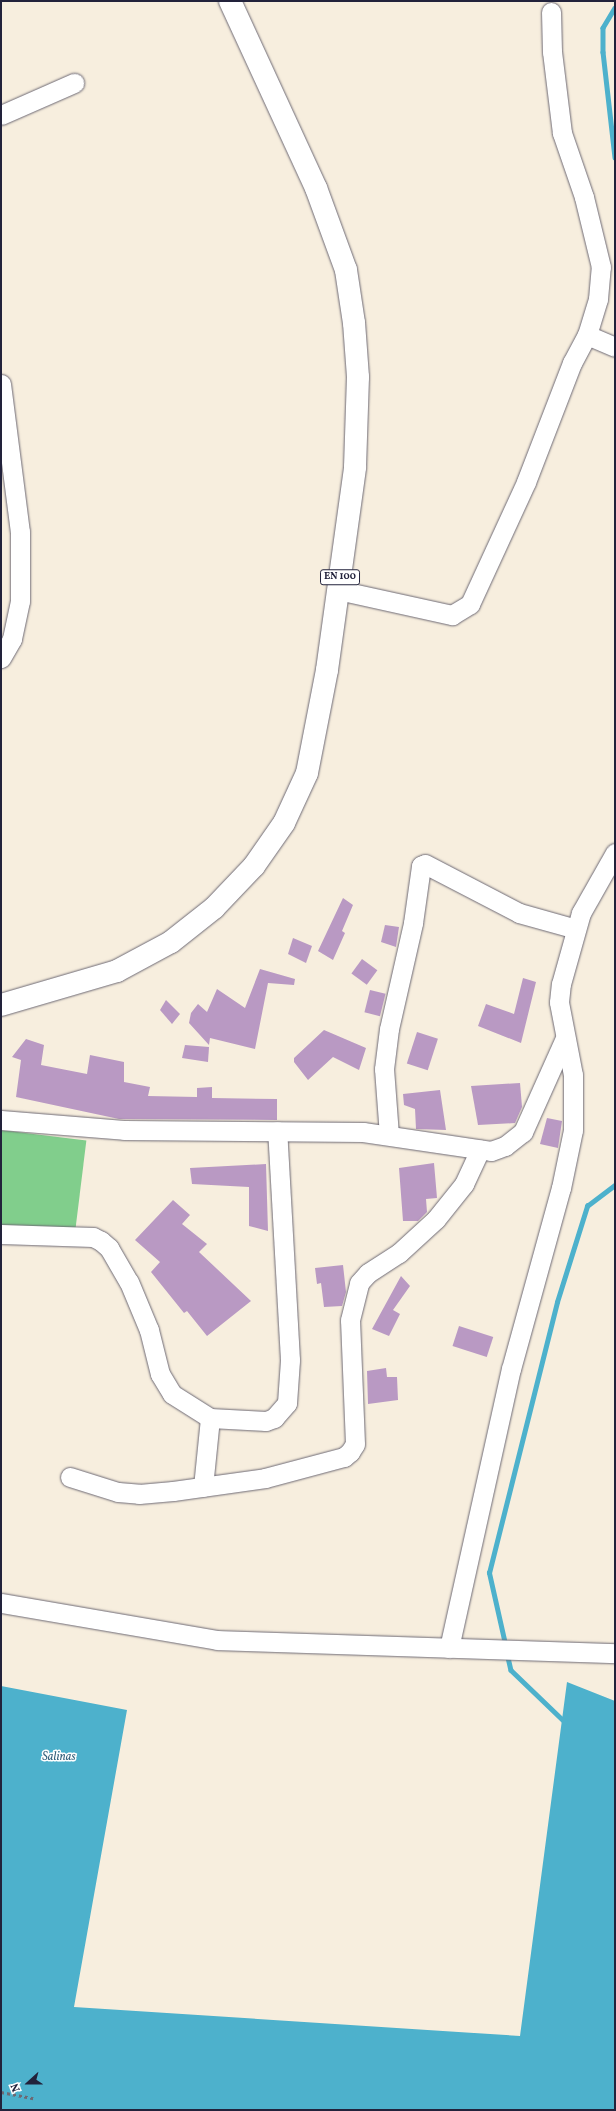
<!DOCTYPE html>
<style>
body{margin:0}
#map{position:relative;width:616px;height:2111px;overflow:hidden;background:#f7eede;font-family:Vollkorn,serif}
div>[style]{position:absolute}
.green>*{inset:0;background:#81ce8c;transform-origin:0 0}
.water>*{inset:0;background:#4db1cc}
.stream>*{height:4.5px;margin:-2.25px;padding:0 2.25px;transform-origin:2.25px;border-radius:2.25px;background:#4db1cc}
.building>*{inset:0;background:#b999c3;transform-origin:0 0}
.path>*{height:2.5px;margin-top:-1.25px;transform-origin:0;background:repeating-linear-gradient(90deg,#6d6974 0 3px,transparent 0 6px)}
.roads{filter:drop-shadow(0 0 1px #6d6974) drop-shadow(0 0 1px #6d6974)}
.minor>*{height:19px;margin:-9.5px;padding:0 9.5px;transform-origin:9.5px;border-radius:9.5px;background:#fff}
.major>*{height:22px;margin:-11px;padding:0 11px;transform-origin:11px;border-radius:11px;background:#fff}
span{translate:-50% -50%;white-space:nowrap;text-align:center;line-height:1.15;-webkit-text-stroke:3px #fff;paint-order:stroke}
.shield-label span{padding:1px 3px;background:#fff;border:1px solid;border-radius:3px;-webkit-text-stroke-width:0}
.shield-label{font-size:10px;color:#22223b;font-weight:700}
.water-label{font-size:12px;color:#35627c;font-style:italic}
.frame{position:absolute;inset:0;border:2px solid #22223b;pointer-events:none}
.north{position:absolute;left:8px;top:2063px;width:40px;height:40px;-webkit-text-stroke:3px #fff;paint-order:stroke;rotate:249deg;font-size:11px;font-weight:700;line-height:16px;text-align:center;color:#22223b}
.north::after{content:'';display:block;margin:auto;width:14px;height:18px;background:#22223b;clip-path:polygon(50% 0,100% 100%,50% 72%,0 100%)}
</style>
<div id="map">
<div class="green">
<i style="left:1px;top:1130px;width:86px;height:98px;rotate:7deg"></i>
</div>
<div class="water">
<i style="clip-path:polygon(567px 1682px,615px 1701px,615px 2110px,1px 2110px,1px 1686px,127px 1710px,74px 2007px,520px 2036px)"></i>
</div>
<div class="stream">
<i style="left:615px;top:8px;width:23px;rotate:121deg"></i>
<i style="left:603px;top:28px;width:24px;rotate:90deg"></i>
<i style="left:603px;top:52px;width:106px;rotate:83.5deg"></i>
<i style="left:505px;top:1644px;width:73px;rotate:-102.7deg"></i>
<i style="left:489px;top:1573px;width:279px;rotate:-75.9deg"></i>
<i style="left:557px;top:1302px;width:101px;rotate:-72.6deg"></i>
<i style="left:587px;top:1206px;width:35px;rotate:-37deg"></i>
<i style="left:507px;top:1653px;width:17px;rotate:77deg"></i>
<i style="left:511px;top:1670px;width:75px;rotate:43.9deg"></i>
</div>
<div class="building">
<i style="clip-path:polygon(343px 898px,353px 905px,342px 931px,345px 933px,333px 960px,318px 951px)"></i>
<i style="clip-path:polygon(385px 925px,399px 927px,396px 947px,381px 942px)"></i>
<i style="clip-path:polygon(293px 938px,312px 946px,306px 963px,288px 954px)"></i>
<i style="left:362px;top:959px;width:19px;height:18px;rotate:36deg"></i>
<i style="clip-path:polygon(260px 969px,295px 979px,294px 985px,268px 983px,255px 1049px,210px 1038px,209px 1045px,189px 1023px,191px 1013px,198px 1004px,207px 1012px,217px 989px,245px 1008px)"></i>
<i style="clip-path:polygon(523px 978px,536px 982px,521px 1043px,478px 1026px,486px 1004px,514px 1014px)"></i>
<i style="left:370px;top:990px;width:16px;height:23px;rotate:14deg"></i>
<i style="clip-path:polygon(166px 1000px,180px 1014px,172px 1024px,160px 1010px)"></i>
<i style="clip-path:polygon(324px 1030px,366px 1048px,359px 1070px,333px 1057px,308px 1080px,294px 1062px,294px 1058px)"></i>
<i style="left:417px;top:1032px;width:22px;height:33px;rotate:18deg"></i>
<i style="clip-path:polygon(26px 1039px,44px 1045px,41px 1065px,87px 1074px,90px 1055px,124px 1062px,124px 1082px,150px 1087px,148px 1096px,197px 1097px,197px 1088px,212px 1087px,212px 1098px,277px 1099px,277px 1120px,119px 1119px,16px 1097px,21px 1060px,12px 1057px)"></i>
<i style="clip-path:polygon(185px 1045px,209px 1047px,208px 1062px,182px 1058px)"></i>
<i style="clip-path:polygon(520px 1083px,522px 1107px,515px 1123px,478px 1125px,471px 1086px)"></i>
<i style="clip-path:polygon(440px 1090px,446px 1130px,416px 1129px,415px 1109px,404px 1105px,403px 1094px)"></i>
<i style="clip-path:polygon(547px 1118px,562px 1121px,558px 1148px,540px 1144px)"></i>
<i style="clip-path:polygon(434px 1163px,437px 1198px,426px 1199px,427px 1212px,418px 1221px,403px 1221px,399px 1168px)"></i>
<i style="clip-path:polygon(266px 1164px,268px 1231px,249px 1226px,249px 1187px,192px 1184px,190px 1168px)"></i>
<i style="clip-path:polygon(173px 1200px,190px 1215px,182px 1224px,207px 1244px,199px 1252px,251px 1301px,207px 1336px,187px 1311px,184px 1313px,151px 1272px,160px 1262px,135px 1240px)"></i>
<i style="clip-path:polygon(343px 1265px,346px 1292px,342px 1306px,324px 1307px,321px 1283px,317px 1284px,315px 1268px)"></i>
<i style="clip-path:polygon(401px 1276px,410px 1286px,393px 1310px,400px 1314px,389px 1336px,372px 1329px)"></i>
<i style="left:459px;top:1326px;width:36px;height:21px;rotate:18deg"></i>
<i style="clip-path:polygon(386px 1368px,387px 1377px,397px 1377px,398px 1400px,368px 1404px,367px 1371px)"></i>
</div>
<div class="path">
<i style="left:1px;top:2092px;width:33px;rotate:11deg"></i>
</div>
<div class="roads">
<div class="minor">
<i style="left:1px;top:115px;width:80px;rotate:-23.7deg"></i>
<i style="left:587px;top:335px;width:30px;rotate:23deg"></i>
<i style="left:1px;top:384px;width:149px;rotate:82.7deg"></i>
<i style="left:20px;top:532px;width:69px;rotate:90deg"></i>
<i style="left:20px;top:601px;width:39px;rotate:102deg"></i>
<i style="left:12px;top:639px;width:22px;rotate:120deg"></i>
<i style="left:338px;top:590px;width:117px;rotate:12.4deg"></i>
<i style="left:452px;top:615px;width:21px;rotate:-31deg"></i>
<i style="left:470px;top:604px;width:134px;rotate:-65.3deg"></i>
<i style="left:526px;top:482px;width:128px;rotate:-68.9deg"></i>
<i style="left:572px;top:363px;width:32px;rotate:-62deg"></i>
<i style="left:587px;top:335px;width:38px;rotate:-73deg"></i>
<i style="left:598px;top:299px;width:32px;rotate:-85deg"></i>
<i style="left:601px;top:267px;width:72px;rotate:-103.7deg"></i>
<i style="left:584px;top:197px;width:68px;rotate:-109deg"></i>
<i style="left:562px;top:133px;width:82px;rotate:-97deg"></i>
<i style="left:552px;top:52px;width:40px;rotate:-91.4deg"></i>
<i style="left:1px;top:1120px;width:123px;rotate:4.6deg"></i>
<i style="left:124px;top:1130px;width:239px;rotate:0.5deg"></i>
<i style="left:363px;top:1132px;width:129px;rotate:8.4deg"></i>
<i style="left:491px;top:1151px;width:15px;rotate:-20deg"></i>
<i style="left:505px;top:1146px;width:23px;rotate:-38deg"></i>
<i style="left:523px;top:1132px;width:103px;rotate:-65.9deg"></i>
<i style="left:389px;top:1135px;width:66px;rotate:-94.3deg"></i>
<i style="left:384px;top:1069px;width:40px;rotate:-82.9deg"></i>
<i style="left:389px;top:1029px;width:109px;rotate:-77.2deg"></i>
<i style="left:413px;top:923px;width:58px;rotate:-82deg"></i>
<i style="left:421px;top:866px;width:4px;rotate:-27deg"></i>
<i style="left:425px;top:864px;width:106px;rotate:27.5deg"></i>
<i style="left:519px;top:913px;width:59px;rotate:15.7deg"></i>
<i style="left:1px;top:1234px;width:92px;rotate:1.9deg"></i>
<i style="left:93px;top:1237px;width:9px;rotate:27deg"></i>
<i style="left:101px;top:1241px;width:11px;rotate:41deg"></i>
<i style="left:109px;top:1248px;width:39px;rotate:60deg"></i>
<i style="left:129px;top:1282px;width:52px;rotate:67.4deg"></i>
<i style="left:149px;top:1330px;width:45px;rotate:76deg"></i>
<i style="left:160px;top:1374px;width:23px;rotate:59deg"></i>
<i style="left:172px;top:1394px;width:45px;rotate:32.3deg"></i>
<i style="left:210px;top:1418px;width:56px;rotate:3.1deg"></i>
<i style="left:266px;top:1421px;width:9px;rotate:-21deg"></i>
<i style="left:274px;top:1418px;width:20px;rotate:-49deg"></i>
<i style="left:287px;top:1403px;width:43px;rotate:-86deg"></i>
<i style="left:290px;top:1360px;width:229px;rotate:-93.2deg"></i>
<i style="left:70px;top:1477px;width:50px;rotate:17.4deg"></i>
<i style="left:118px;top:1492px;width:21px;rotate:5deg"></i>
<i style="left:139px;top:1494px;width:34px;rotate:-5deg"></i>
<i style="left:173px;top:1491px;width:93px;rotate:-8deg"></i>
<i style="left:265px;top:1478px;width:82px;rotate:-14.9deg"></i>
<i style="left:344px;top:1457px;width:8px;rotate:-40deg"></i>
<i style="left:350px;top:1452px;width:9px;rotate:-58deg"></i>
<i style="left:355px;top:1444px;width:124px;rotate:-92.3deg"></i>
<i style="left:350px;top:1320px;width:38px;rotate:-76deg"></i>
<i style="left:359px;top:1283px;width:13px;rotate:-48deg"></i>
<i style="left:368px;top:1273px;width:37px;rotate:-33deg"></i>
<i style="left:399px;top:1253px;width:50px;rotate:-42.6deg"></i>
<i style="left:436px;top:1219px;width:45px;rotate:-51.3deg"></i>
<i style="left:464px;top:1184px;width:38px;rotate:-65deg"></i>
<i style="left:203px;top:1487px;width:69px;rotate:-84.2deg"></i>
<i style="left:1px;top:1603px;width:219px;rotate:9.7deg"></i>
<i style="left:217px;top:1640px;width:398px;rotate:1.9deg"></i>
<i style="left:449px;top:1648px;width:286px;rotate:-77.5deg"></i>
<i style="left:511px;top:1369px;width:188px;rotate:-74.6deg"></i>
<i style="left:561px;top:1188px;width:59px;rotate:-78.3deg"></i>
<i style="left:573px;top:1130px;width:55px;rotate:-90deg"></i>
<i style="left:573px;top:1075px;width:74px;rotate:-100.9deg"></i>
<i style="left:559px;top:1002px;width:18px;rotate:-84deg"></i>
<i style="left:561px;top:984px;width:74px;rotate:-74.3deg"></i>
<i style="left:581px;top:913px;width:69px;rotate:-60.5deg"></i>
</div>
<div class="major">
<i style="left:1px;top:1005px;width:121px;rotate:-16.3deg"></i>
<i style="left:117px;top:971px;width:61px;rotate:-28.2deg"></i>
<i style="left:171px;top:942px;width:55px;rotate:-38.3deg"></i>
<i style="left:214px;top:908px;width:58px;rotate:-46.4deg"></i>
<i style="left:254px;top:866px;width:52px;rotate:-55.1deg"></i>
<i style="left:284px;top:823px;width:55px;rotate:-65.3deg"></i>
<i style="left:307px;top:773px;width:105px;rotate:-79deg"></i>
<i style="left:327px;top:670px;width:205px;rotate:-82.1deg"></i>
<i style="left:355px;top:467px;width:90px;rotate:-88.1deg"></i>
<i style="left:358px;top:377px;width:54px;rotate:-94.2deg"></i>
<i style="left:354px;top:323px;width:54px;rotate:-98.6deg"></i>
<i style="left:346px;top:270px;width:87px;rotate:-110.1deg"></i>
<i style="left:316px;top:188px;width:206px;rotate:-114.7deg"></i>
</div>
</div>
<div class="shield-label">
<span style="left:340px;top:577px">EN 100</span>
</div>
<div class="water-label">
<span style="left:59px;top:1758px">Salinas</span>
</div>
<div class="frame"></div>
<div class="north">N</div>
</div>
